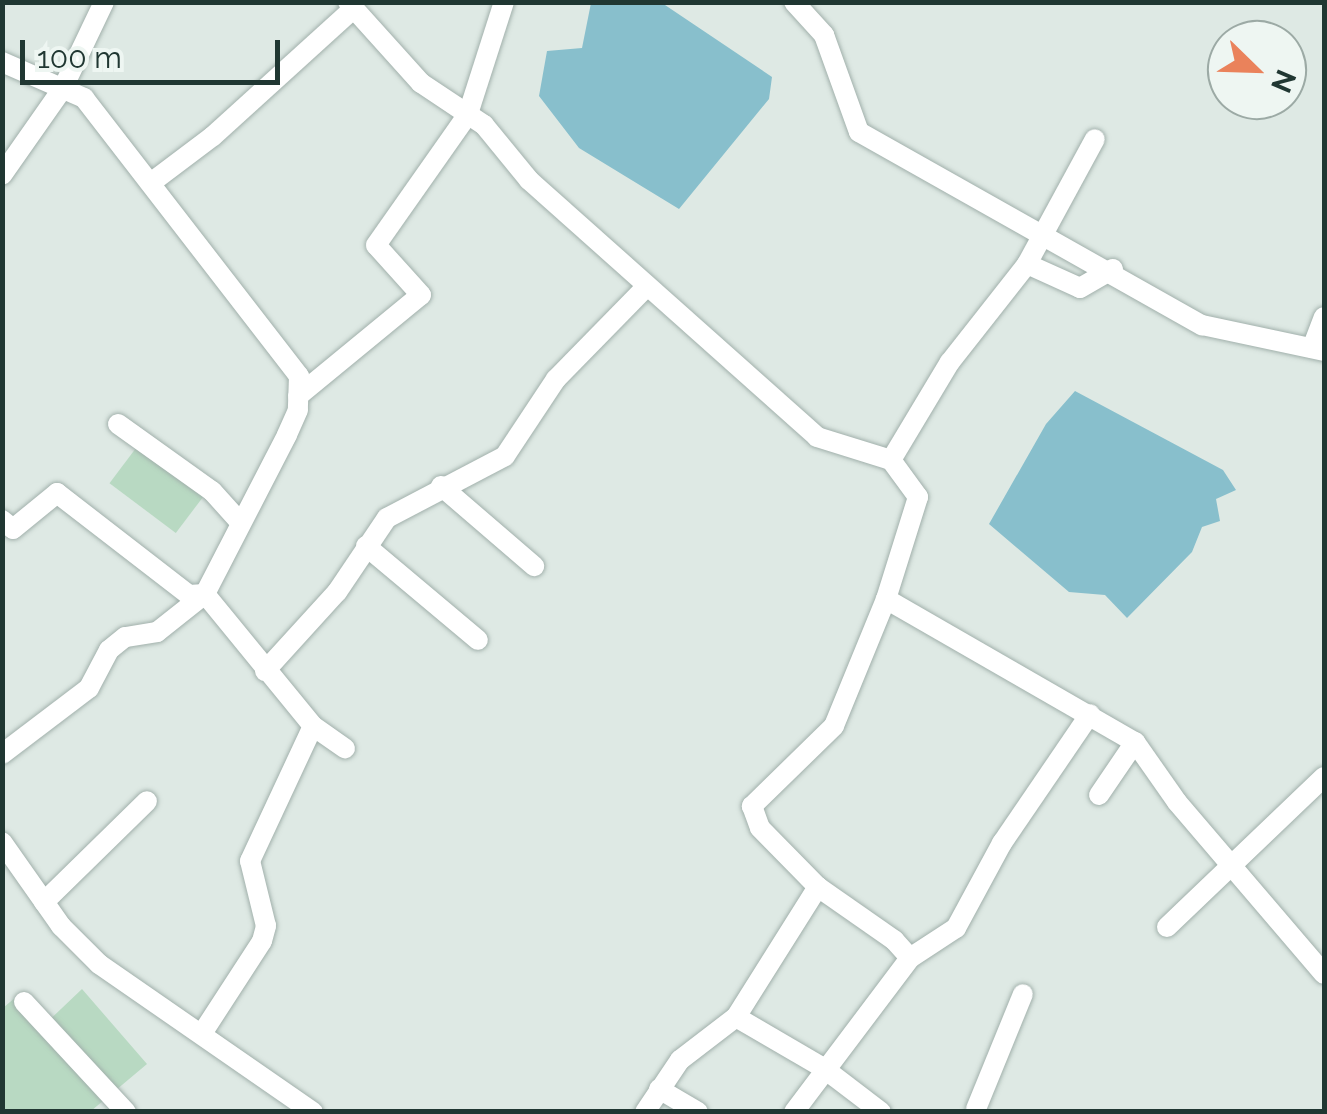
<!DOCTYPE html>
<style>
body{margin:0}
#map{position:relative;width:1327px;height:1114px;overflow:hidden;background:#dee9e4;font-family:Raleway,sans-serif}
div>[style]{position:absolute}
.green>*{inset:0;background:#b8d9c2;transform-origin:0 0}
.water>*{inset:0;background:#88bfcc}
.roads{filter:drop-shadow(0 0 2px #a1b0ab) drop-shadow(0 0 2px #a1b0ab)}
.minor>*{height:20px;margin:-10px;padding:0 10px;transform-origin:10px;border-radius:10px;background:#fff}
span{translate:-50% -50%;white-space:nowrap;text-align:center;line-height:1.15;-webkit-text-stroke:10px #eef6f2;paint-order:stroke}
.frame{position:absolute;inset:0;border:5px solid #203732;pointer-events:none}
.north{position:absolute;left:1207px;top:20px;width:100px;height:100px;box-sizing:border-box;background:#eef6f2;border:2px solid #9caaa5;border-radius:50%;rotate:113deg;font-size:28px;font-weight:700;line-height:40px;text-align:center;color:#203732}
.north::after{content:'';display:block;margin:auto;width:35px;height:45px;background:#ea825b;clip-path:polygon(50% 0,100% 100%,50% 72%,0 100%)}
.scale{position:absolute;left:20px;top:40px;width:260px;height:45px;box-sizing:border-box;border:5px solid #203732;border-top:0;padding-left:12px;font-size:30px;line-height:35px;white-space:nowrap;color:#203732;-webkit-text-stroke:8px #eef6f2;paint-order:stroke}
</style>
<div id="map">
<div class="green">
<i style="left:139px;top:444px;width:83px;height:49px;rotate:37deg"></i>
<i style="clip-path:polygon(82px 989px,147px 1064px,91px 1111px,3px 1112px,3px 1008px,17px 996px,41px 1028px)"></i>
</div>
<div class="water">
<i style="clip-path:polygon(591px 3px,662px 3px,772px 77px,769px 99px,679px 209px,579px 148px,539px 96px,547px 51px,582px 48px)"></i>
<i style="clip-path:polygon(1075px 391px,1223px 470px,1236px 490px,1216px 499px,1220px 521px,1202px 527px,1192px 552px,1127px 618px,1105px 595px,1069px 592px,989px 524px,1046px 424px)"></i>
</div>
<div class="roads">
<div class="minor">
<i style="left:348px;top:2px;width:109px;rotate:48deg"></i>
<i style="left:421px;top:83px;width:76px;rotate:33.7deg"></i>
<i style="left:484px;top:125px;width:71px;rotate:50.7deg"></i>
<i style="left:529px;top:180px;width:386px;rotate:41.7deg"></i>
<i style="left:817px;top:437px;width:77px;rotate:17.3deg"></i>
<i style="left:891px;top:460px;width:46px;rotate:53.9deg"></i>
<i style="left:918px;top:497px;width:107px;rotate:107.4deg"></i>
<i style="left:886px;top:599px;width:137px;rotate:112.3deg"></i>
<i style="left:834px;top:726px;width:115px;rotate:135.7deg"></i>
<i style="left:752px;top:806px;width:23px;rotate:70deg"></i>
<i style="left:760px;top:828px;width:83px;rotate:45.5deg"></i>
<i style="left:818px;top:887px;width:93px;rotate:34.9deg"></i>
<i style="left:894px;top:940px;width:24px;rotate:48deg"></i>
<i style="left:794px;top:2px;width:45px;rotate:47.7deg"></i>
<i style="left:824px;top:35px;width:103px;rotate:70.2deg"></i>
<i style="left:859px;top:132px;width:394px;rotate:29.4deg"></i>
<i style="left:1202px;top:325px;width:125px;rotate:12deg"></i>
<i style="left:2px;top:62px;width:90px;rotate:23.7deg"></i>
<i style="left:84px;top:98px;width:351px;rotate:52.3deg"></i>
<i style="left:299px;top:376px;width:34px;rotate:92deg"></i>
<i style="left:298px;top:410px;width:27px;rotate:114deg"></i>
<i style="left:287px;top:435px;width:179px;rotate:117.3deg"></i>
<i style="left:205px;top:594px;width:61px;rotate:141.6deg"></i>
<i style="left:157px;top:632px;width:32px;rotate:171deg"></i>
<i style="left:125px;top:637px;width:21px;rotate:141deg"></i>
<i style="left:109px;top:650px;width:43px;rotate:117.8deg"></i>
<i style="left:89px;top:688px;width:109px;rotate:142.8deg"></i>
<i style="left:2px;top:175px;width:106px;rotate:-55deg"></i>
<i style="left:63px;top:88px;width:95px;rotate:-64.5deg"></i>
<i style="left:152px;top:182px;width:76px;rotate:-37deg"></i>
<i style="left:213px;top:136px;width:190px;rotate:-42.2deg"></i>
<i style="left:1027px;top:264px;width:58px;rotate:24.4deg"></i>
<i style="left:1080px;top:288px;width:38px;rotate:-30deg"></i>
<i style="left:1312px;top:348px;width:33px;rotate:-69deg"></i>
<i style="left:298px;top:396px;width:159px;rotate:-39.4deg"></i>
<i style="left:421px;top:295px;width:67px;rotate:-132deg"></i>
<i style="left:376px;top:245px;width:160px;rotate:-54.9deg"></i>
<i style="left:468px;top:114px;width:118px;rotate:-72.2deg"></i>
<i style="left:118px;top:424px;width:115px;rotate:35.5deg"></i>
<i style="left:212px;top:491px;width:39px;rotate:48deg"></i>
<i style="left:891px;top:460px;width:114px;rotate:-59deg"></i>
<i style="left:950px;top:362px;width:125px;rotate:-51.8deg"></i>
<i style="left:1027px;top:264px;width:142px;rotate:-61.5deg"></i>
<i style="left:441px;top:486px;width:123px;rotate:40.7deg"></i>
<i style="left:2px;top:520px;width:14px;rotate:39deg"></i>
<i style="left:13px;top:529px;width:57px;rotate:-39.3deg"></i>
<i style="left:57px;top:493px;width:167px;rotate:37.7deg"></i>
<i style="left:189px;top:595px;width:16px;rotate:-4deg"></i>
<i style="left:366px;top:546px;width:146px;rotate:40deg"></i>
<i style="left:205px;top:594px;width:171px;rotate:50.7deg"></i>
<i style="left:313px;top:726px;width:39px;rotate:35deg"></i>
<i style="left:886px;top:599px;width:287px;rotate:29.9deg"></i>
<i style="left:1135px;top:742px;width:73px;rotate:55deg"></i>
<i style="left:1177px;top:802px;width:226px;rotate:49.5deg"></i>
<i style="left:265px;top:671px;width:107px;rotate:-47.7deg"></i>
<i style="left:337px;top:592px;width:89px;rotate:-56deg"></i>
<i style="left:387px;top:518px;width:133px;rotate:-27.7deg"></i>
<i style="left:505px;top:456px;width:92px;rotate:-56.5deg"></i>
<i style="left:556px;top:379px;width:129px;rotate:-45.6deg"></i>
<i style="left:1099px;top:795px;width:64px;rotate:-55.8deg"></i>
<i style="left:2px;top:842px;width:103px;rotate:54.9deg"></i>
<i style="left:61px;top:926px;width:54px;rotate:45deg"></i>
<i style="left:99px;top:964px;width:260px;rotate:34.7deg"></i>
<i style="left:44px;top:902px;width:144px;rotate:-44.4deg"></i>
<i style="left:1167px;top:927px;width:217px;rotate:-43.7deg"></i>
<i style="left:24px;top:1002px;width:150px;rotate:47.2deg"></i>
<i style="left:736px;top:1017px;width:154px;rotate:-57.8deg"></i>
<i style="left:203px;top:1032px;width:108px;rotate:-57deg"></i>
<i style="left:262px;top:941px;width:16px;rotate:-75deg"></i>
<i style="left:266px;top:926px;width:67px;rotate:-103.8deg"></i>
<i style="left:250px;top:861px;width:149px;rotate:-65deg"></i>
<i style="left:659px;top:1089px;width:45px;rotate:30.5deg"></i>
<i style="left:976px;top:1109px;width:124px;rotate:-67.8deg"></i>
<i style="left:645px;top:1112px;width:63px;rotate:-56.1deg"></i>
<i style="left:680px;top:1060px;width:71px;rotate:-37.5deg"></i>
<i style="left:736px;top:1017px;width:99px;rotate:30.2deg"></i>
<i style="left:822px;top:1067px;width:74px;rotate:37.3deg"></i>
<i style="left:794px;top:1112px;width:193px;rotate:-53deg"></i>
<i style="left:910px;top:958px;width:55px;rotate:-33.1deg"></i>
<i style="left:956px;top:928px;width:97px;rotate:-61.6deg"></i>
<i style="left:1002px;top:843px;width:156px;rotate:-55.7deg"></i>
</div>
</div>
<div class="frame"></div>
<div class="north">N</div>
<div class="scale">100 m</div>
</div>
